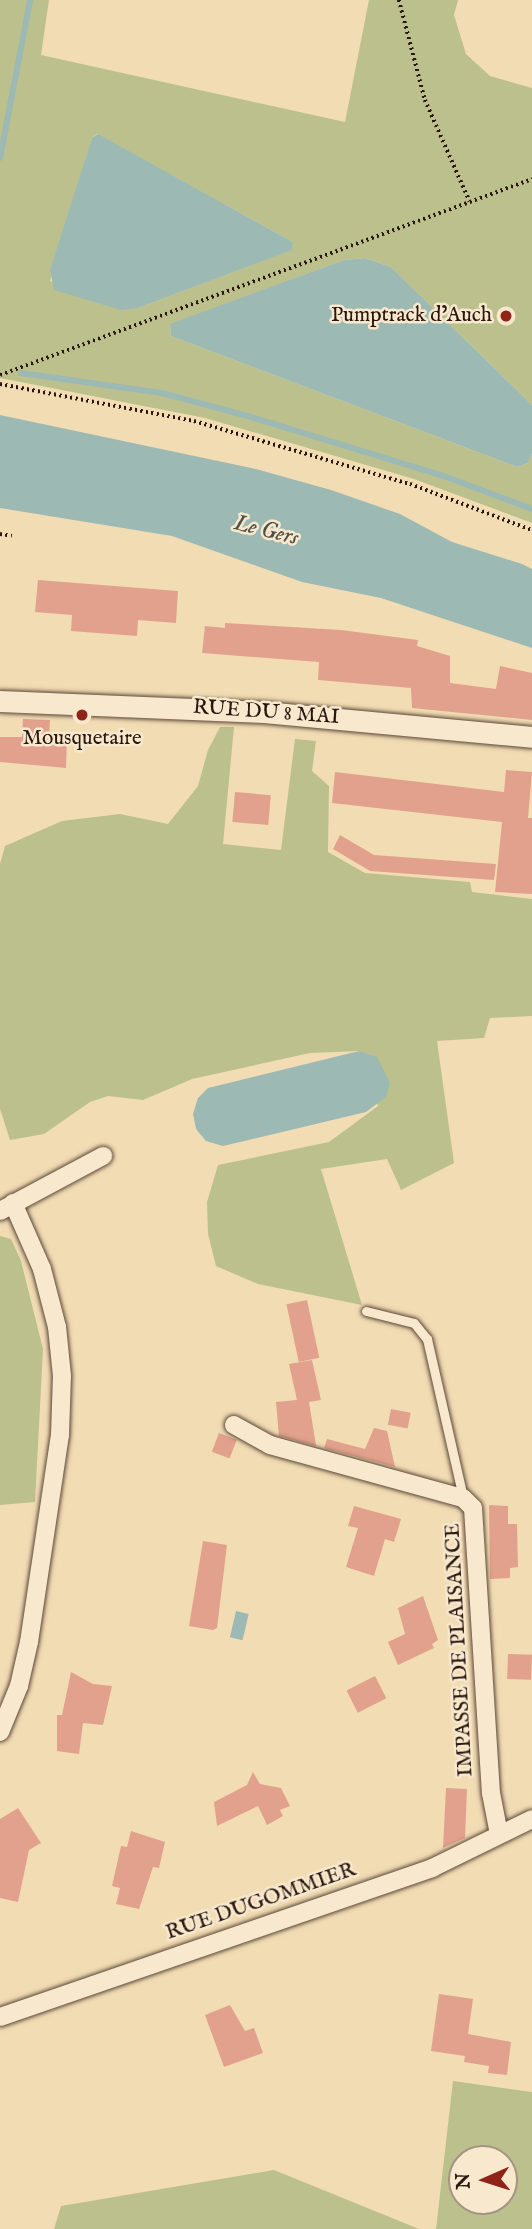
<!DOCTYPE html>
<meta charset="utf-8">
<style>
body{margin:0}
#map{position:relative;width:532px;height:2229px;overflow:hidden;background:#f2dcb4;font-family:"IM FELL English",serif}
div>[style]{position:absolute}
.green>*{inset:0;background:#bcc08c}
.water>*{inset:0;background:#9cbab3;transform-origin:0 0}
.stream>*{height:6px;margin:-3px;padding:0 3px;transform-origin:3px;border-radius:3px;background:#9cbab3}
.building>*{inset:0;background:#e2a18c;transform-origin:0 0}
.path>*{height:3.5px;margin-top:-1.75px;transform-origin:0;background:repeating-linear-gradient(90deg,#29170d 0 2px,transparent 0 5.5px)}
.roads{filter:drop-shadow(0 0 2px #5b4837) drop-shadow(0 0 2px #5b4837)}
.service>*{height:9px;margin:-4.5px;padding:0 4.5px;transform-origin:4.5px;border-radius:4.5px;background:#f7e8ce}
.minor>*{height:18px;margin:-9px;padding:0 9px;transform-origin:9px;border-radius:9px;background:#f7e8ce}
.tertiary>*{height:21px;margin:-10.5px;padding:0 10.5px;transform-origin:10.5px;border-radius:10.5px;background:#f7e8ce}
.dots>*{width:19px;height:19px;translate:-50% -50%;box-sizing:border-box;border:4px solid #f7e8ce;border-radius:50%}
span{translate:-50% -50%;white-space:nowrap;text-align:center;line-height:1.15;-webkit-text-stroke:5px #f7e8ce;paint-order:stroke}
.poi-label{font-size:21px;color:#29170d}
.right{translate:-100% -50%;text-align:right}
.street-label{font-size:21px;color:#29170d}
.water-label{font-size:23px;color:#515047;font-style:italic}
.north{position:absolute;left:448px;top:2145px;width:70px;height:70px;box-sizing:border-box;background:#f7e8ce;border:2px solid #a59481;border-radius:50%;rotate:267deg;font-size:19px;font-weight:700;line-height:28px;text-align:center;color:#29170d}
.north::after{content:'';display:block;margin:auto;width:24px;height:32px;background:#8f2418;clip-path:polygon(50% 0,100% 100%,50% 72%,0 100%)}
</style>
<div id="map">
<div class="green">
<i style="clip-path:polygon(evenodd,0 0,49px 0,41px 55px,345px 122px,369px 0,458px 0,454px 15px,466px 54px,490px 76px,532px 88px,532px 405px,391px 267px,365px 258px,344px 260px,170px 325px,171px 336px,517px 467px,528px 463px,532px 453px,532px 523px,414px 479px,205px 418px,0 378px,0 0,97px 134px,293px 242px,291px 250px,138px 308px,50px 281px,92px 138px,97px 134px)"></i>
<i style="clip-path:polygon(220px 727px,234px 727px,223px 844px,281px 850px,295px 739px,316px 741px,312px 771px,329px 786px,328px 852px,365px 873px,470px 882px,472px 892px,532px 899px,532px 1016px,490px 1018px,484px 1038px,437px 1041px,454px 1163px,401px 1190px,387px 1159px,321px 1169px,362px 1305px,258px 1284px,216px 1266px,208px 1234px,207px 1202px,218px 1165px,329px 1142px,378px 1106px,359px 1051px,310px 1053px,192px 1079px,143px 1100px,108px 1096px,90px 1102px,44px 1134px,10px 1140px,0 1109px,0 864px,5px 846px,62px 821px,120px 814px,168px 824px,198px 786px,208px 750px)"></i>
<i style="clip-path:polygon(0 1236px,11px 1239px,21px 1261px,43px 1349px,35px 1502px,0 1505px)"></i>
<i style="clip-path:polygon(evenodd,453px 2081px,532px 2092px,532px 2229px,436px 2229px,453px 2081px,462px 2159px,504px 2159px,504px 2201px,462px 2201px,462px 2159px)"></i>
<i style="clip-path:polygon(274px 2170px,419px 2229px,54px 2229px,61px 2206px)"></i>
</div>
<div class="water">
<i style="clip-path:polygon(98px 134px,293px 242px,292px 250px,138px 308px,121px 310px,54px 290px,50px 270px,92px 138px)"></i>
<i style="clip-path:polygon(365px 258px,391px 267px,532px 405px,532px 453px,528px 463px,517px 467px,171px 336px,170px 324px,344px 260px)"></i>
<i style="clip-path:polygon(0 415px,256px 469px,331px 490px,400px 514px,452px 542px,522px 564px,532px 569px,532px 648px,381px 598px,302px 582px,172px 536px,0 508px)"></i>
<i style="clip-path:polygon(359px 1051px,377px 1057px,390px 1083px,386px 1097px,366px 1112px,223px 1146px,206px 1141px,196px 1129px,193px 1114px,198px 1098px,208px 1088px)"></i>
<i style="left:236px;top:1611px;width:13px;height:27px;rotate:13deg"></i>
</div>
<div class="stream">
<i style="left:0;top:158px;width:161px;rotate:-79.2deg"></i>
<i style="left:21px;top:373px;width:142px;rotate:8.1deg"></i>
<i style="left:162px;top:393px;width:92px;rotate:15.1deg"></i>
<i style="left:251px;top:417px;width:202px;rotate:17deg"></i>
<i style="left:444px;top:476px;width:94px;rotate:20.6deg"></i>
</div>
<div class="building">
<i style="clip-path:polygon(38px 580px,178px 591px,176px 623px,138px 620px,137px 636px,71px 631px,72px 615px,35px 612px)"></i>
<i style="clip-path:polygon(225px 623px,341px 630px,418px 640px,417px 646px,450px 656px,450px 683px,496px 689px,500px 666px,532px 673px,532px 720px,412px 708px,411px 688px,318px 680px,319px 662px,202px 653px,205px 626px,225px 628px)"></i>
<i style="clip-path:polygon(23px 719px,50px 720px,49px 738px,67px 739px,66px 768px,0 762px,0 737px,22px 737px)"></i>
<i style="clip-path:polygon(506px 770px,532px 772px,528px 818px,532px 818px,532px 894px,495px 892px,502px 822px,332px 803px,335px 772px,504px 792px)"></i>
<i style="left:235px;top:792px;width:36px;height:30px;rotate:5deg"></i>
<i style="clip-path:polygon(340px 835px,374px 855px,496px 864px,494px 880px,370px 871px,333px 849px)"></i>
<i style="left:307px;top:1300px;width:59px;height:21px;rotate:78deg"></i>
<i style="clip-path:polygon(312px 1360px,321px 1400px,309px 1402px,316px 1446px,279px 1436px,276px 1402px,297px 1400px,289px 1364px)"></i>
<i style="left:391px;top:1409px;width:20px;height:16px;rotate:11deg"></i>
<i style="clip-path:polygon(374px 1428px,387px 1431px,395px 1467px,324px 1448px,327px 1439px,365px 1449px)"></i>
<i style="left:219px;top:1433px;width:19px;height:20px;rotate:21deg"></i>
<i style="clip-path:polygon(489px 1505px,508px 1506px,508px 1524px,517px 1524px,518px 1567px,510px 1568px,510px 1578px,490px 1579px)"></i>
<i style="clip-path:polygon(354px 1506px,401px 1519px,394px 1542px,385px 1539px,374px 1576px,346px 1567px,358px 1528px,348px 1526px)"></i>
<i style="clip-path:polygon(203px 1541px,227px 1545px,217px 1628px,213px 1630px,189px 1626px)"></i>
<i style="clip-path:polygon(423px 1596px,438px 1640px,432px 1644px,434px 1648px,398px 1665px,388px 1642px,405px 1634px,398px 1608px)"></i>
<i style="left:508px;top:1654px;width:24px;height:25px;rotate:2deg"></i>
<i style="clip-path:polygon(71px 1672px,93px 1684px,112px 1686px,103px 1725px,83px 1723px,79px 1754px,57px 1751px,57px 1715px,62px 1715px)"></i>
<i style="left:375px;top:1676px;width:25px;height:32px;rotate:63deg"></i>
<i style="clip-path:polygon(253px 1772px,260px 1784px,281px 1788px,290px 1806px,280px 1810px,283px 1816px,267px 1825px,258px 1806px,217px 1826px,214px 1802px,247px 1785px)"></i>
<i style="clip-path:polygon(446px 1788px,467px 1789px,465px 1838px,443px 1848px)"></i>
<i style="clip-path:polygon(18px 1808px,41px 1843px,29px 1850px,18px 1902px,0 1898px,0 1819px)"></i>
<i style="clip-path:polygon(131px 1831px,165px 1842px,159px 1868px,153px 1867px,139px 1909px,116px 1904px,120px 1888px,112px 1886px,121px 1846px,127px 1847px)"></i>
<i style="clip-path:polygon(439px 1994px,473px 1999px,468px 2034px,511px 2042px,507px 2075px,488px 2073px,489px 2066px,464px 2062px,465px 2056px,431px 2051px)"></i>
<i style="clip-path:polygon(230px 2005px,245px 2031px,254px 2028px,263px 2053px,224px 2067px,205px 2015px)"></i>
</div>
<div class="path">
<i style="left:399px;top:0;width:103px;rotate:75.4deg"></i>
<i style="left:425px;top:100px;width:111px;rotate:66.2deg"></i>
<i style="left:0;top:375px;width:567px;rotate:-20.22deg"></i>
<i style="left:0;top:384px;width:197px;rotate:10.8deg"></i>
<i style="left:194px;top:421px;width:225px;rotate:16.3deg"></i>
<i style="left:410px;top:484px;width:130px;rotate:20.7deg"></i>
<i style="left:0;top:534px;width:12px;rotate:9deg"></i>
</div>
<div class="roads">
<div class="service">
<i style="left:366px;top:1311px;width:49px;rotate:14deg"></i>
<i style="left:414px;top:1323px;width:21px;rotate:51deg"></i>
<i style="left:427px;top:1339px;width:162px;rotate:77.2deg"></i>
</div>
<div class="minor">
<i style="left:0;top:1211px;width:117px;rotate:-28.1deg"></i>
<i style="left:234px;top:1425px;width:41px;rotate:29.1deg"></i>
<i style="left:270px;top:1445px;width:200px;rotate:15.4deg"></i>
<i style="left:463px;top:1498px;width:14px;rotate:45deg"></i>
<i style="left:473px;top:1508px;width:286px;rotate:86.4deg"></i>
<i style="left:491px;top:1793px;width:42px;rotate:79deg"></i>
<i style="left:0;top:1732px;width:50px;rotate:-67.6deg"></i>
<i style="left:19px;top:1686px;width:45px;rotate:-77.2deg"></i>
<i style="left:29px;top:1642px;width:209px;rotate:-81.5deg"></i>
<i style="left:60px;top:1435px;width:59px;rotate:-88.1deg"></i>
<i style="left:62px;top:1376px;width:49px;rotate:-95.8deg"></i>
<i style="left:57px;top:1327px;width:60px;rotate:-104.5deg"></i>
<i style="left:42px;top:1269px;width:72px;rotate:-113.7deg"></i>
<i style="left:0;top:2017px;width:457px;rotate:-19deg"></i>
<i style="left:432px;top:1868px;width:111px;rotate:-26.1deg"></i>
</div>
<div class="tertiary">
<i style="left:0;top:701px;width:264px;rotate:2.4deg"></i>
<i style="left:264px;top:712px;width:269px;rotate:5.3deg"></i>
</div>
</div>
<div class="dots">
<i style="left:506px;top:316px;background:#8f2418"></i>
<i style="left:82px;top:715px;background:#8f2418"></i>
</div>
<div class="poi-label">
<span class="right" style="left:492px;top:316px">Pumptrack d’Auch</span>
<span style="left:82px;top:739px">Mousquetaire</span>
</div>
<div class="street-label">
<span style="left:266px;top:713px;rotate:4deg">RUE DU 8 MAI</span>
<span style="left:460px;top:1650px;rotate:-93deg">IMPASSE DE PLAISANCE</span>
<span style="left:261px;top:1902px;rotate:-19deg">RUE DUGOMMIER</span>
</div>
<div class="water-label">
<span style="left:266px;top:531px;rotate:14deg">Le Gers</span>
</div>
<div class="north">N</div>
</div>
